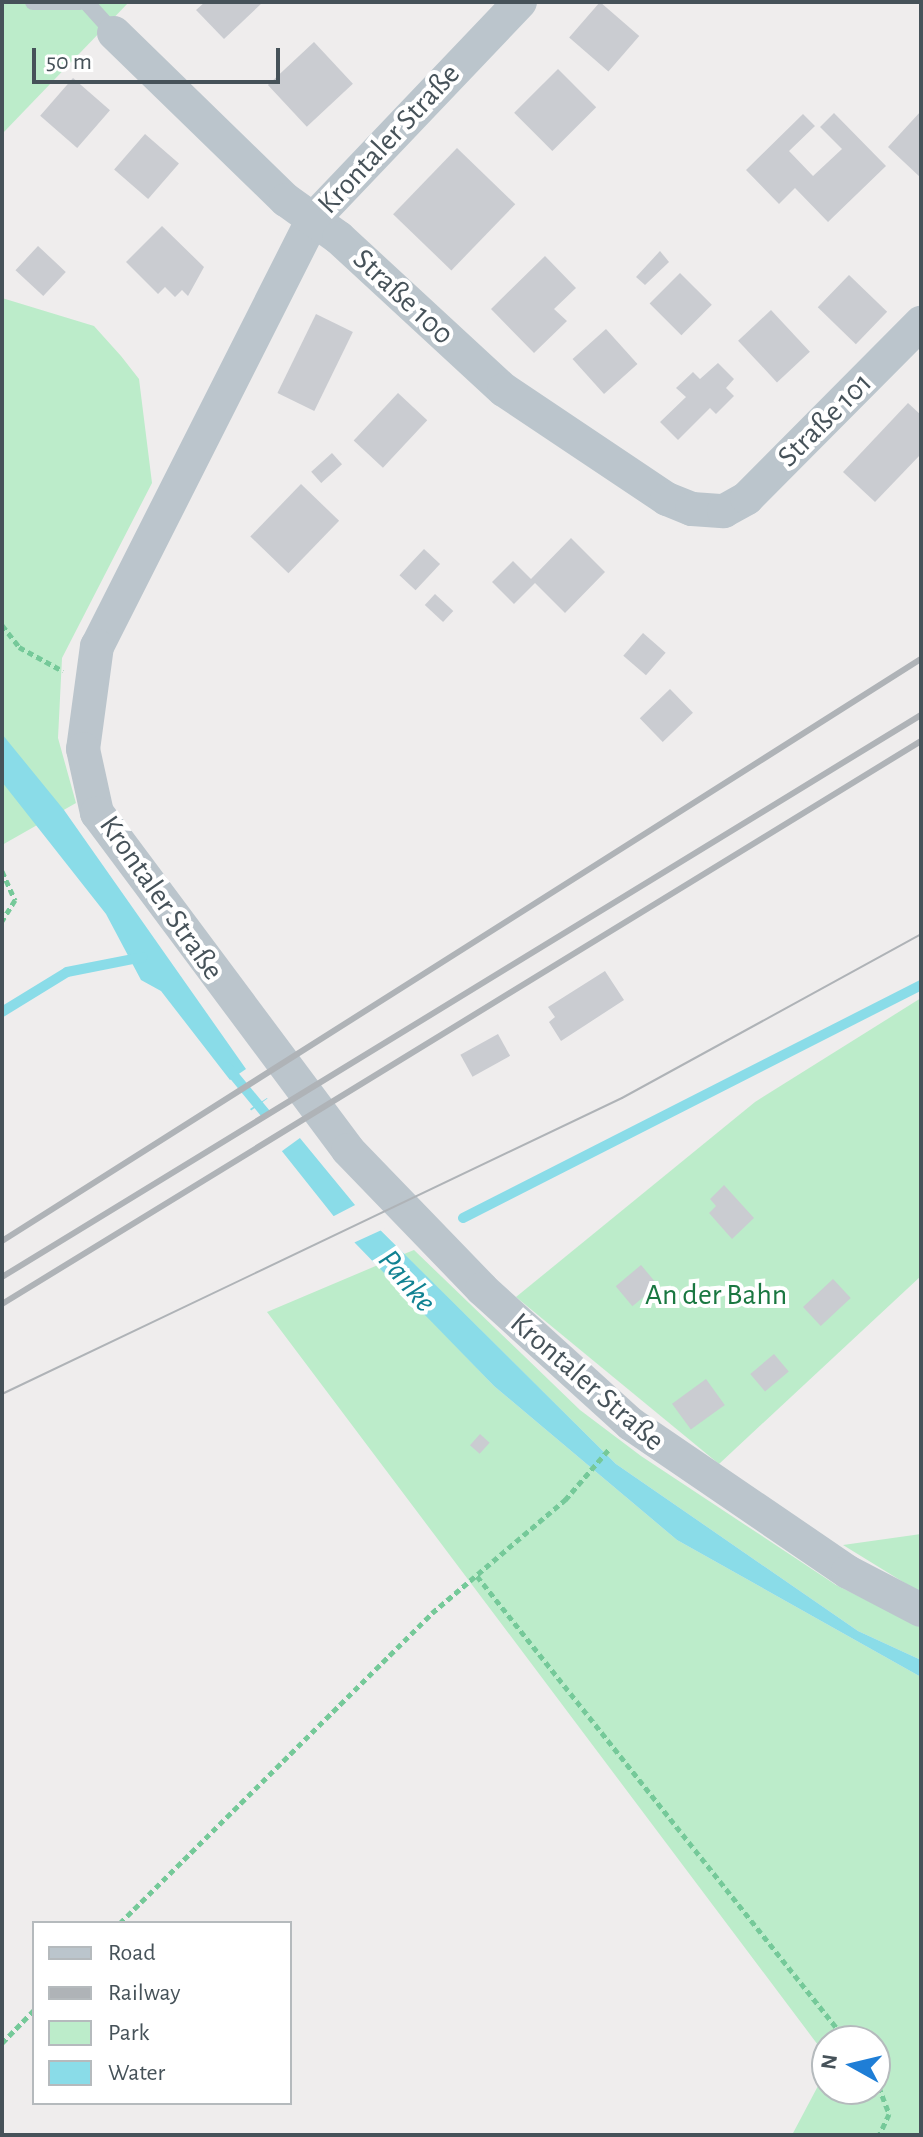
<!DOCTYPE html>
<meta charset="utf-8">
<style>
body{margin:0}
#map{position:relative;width:923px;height:2137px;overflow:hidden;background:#efeded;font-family:"Alegreya Sans",sans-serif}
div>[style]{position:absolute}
.green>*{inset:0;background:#bcecca}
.water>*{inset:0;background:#8adce8}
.pier>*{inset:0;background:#efeded;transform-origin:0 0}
.stream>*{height:10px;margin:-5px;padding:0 5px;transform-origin:5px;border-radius:5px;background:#8adce8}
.building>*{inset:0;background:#caccd1;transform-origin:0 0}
.path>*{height:5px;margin-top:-2.5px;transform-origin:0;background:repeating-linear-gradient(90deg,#75c999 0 6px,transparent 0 10px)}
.lane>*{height:16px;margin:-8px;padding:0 8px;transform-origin:8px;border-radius:8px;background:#bbc5cc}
.street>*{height:34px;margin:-17px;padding:0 17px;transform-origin:17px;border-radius:17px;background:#bbc5cc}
.tram>*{height:2px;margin:-1px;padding:0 1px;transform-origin:1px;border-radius:1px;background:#afb3b7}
.rail>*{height:6px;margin:-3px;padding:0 3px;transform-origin:3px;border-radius:3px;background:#afb3b7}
span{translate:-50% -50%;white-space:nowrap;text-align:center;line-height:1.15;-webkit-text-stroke:8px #fff;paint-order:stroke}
.street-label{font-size:30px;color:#465259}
.park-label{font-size:30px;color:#1a7741}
.water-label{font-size:32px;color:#118292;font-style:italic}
.frame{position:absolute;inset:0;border:4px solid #465259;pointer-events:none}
.legend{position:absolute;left:32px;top:1921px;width:260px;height:184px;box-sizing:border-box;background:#fff;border:2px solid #b5babd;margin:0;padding:10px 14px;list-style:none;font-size:24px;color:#465259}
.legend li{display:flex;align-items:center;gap:16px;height:40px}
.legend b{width:40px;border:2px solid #b5babd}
.north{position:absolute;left:811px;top:2025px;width:80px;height:80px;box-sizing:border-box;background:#fff;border:2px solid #b5babd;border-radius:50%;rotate:278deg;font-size:22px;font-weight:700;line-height:32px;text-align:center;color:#465259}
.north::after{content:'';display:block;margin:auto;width:28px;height:36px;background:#1f7ed6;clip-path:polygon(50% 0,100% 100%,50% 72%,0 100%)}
.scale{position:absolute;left:32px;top:48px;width:248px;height:36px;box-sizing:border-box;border:4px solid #465259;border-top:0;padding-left:10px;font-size:24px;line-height:28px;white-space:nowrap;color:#465259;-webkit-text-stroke:6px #fff;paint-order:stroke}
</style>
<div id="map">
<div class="green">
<i style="clip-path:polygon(2px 2px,129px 2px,2px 134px)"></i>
<i style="clip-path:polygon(2px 298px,94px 326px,121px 356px,139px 379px,152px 483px,62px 658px,58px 738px,76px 803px,2px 845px)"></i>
<i style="clip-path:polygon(921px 998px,921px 1276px,719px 1464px,516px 1297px,755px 1102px)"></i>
<i style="clip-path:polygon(414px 1250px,580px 1410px,641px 1456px,836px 1585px,921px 1627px,921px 1660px,858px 1631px,616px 1464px,404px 1254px)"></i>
<i style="clip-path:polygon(378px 1265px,494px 1386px,677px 1540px,921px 1677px,921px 2135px,792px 2135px,827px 2069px,827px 2089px,875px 2089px,875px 2041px,827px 2041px,827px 2057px,267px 1312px)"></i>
<i style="clip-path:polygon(921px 1534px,921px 1593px,843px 1545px)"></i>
</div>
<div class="water">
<i style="clip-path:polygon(2px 734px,64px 810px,246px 1069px,230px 1080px,161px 991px,141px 980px,106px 914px,2px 782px)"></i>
<i style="clip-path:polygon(267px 1098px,355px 1205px,616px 1464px,858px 1631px,921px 1660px,921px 1677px,677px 1540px,494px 1386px,355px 1243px,281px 1150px,250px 1109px)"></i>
</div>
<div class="pier">
<i style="left:271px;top:1096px;width:51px;height:28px;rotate:54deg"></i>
<i style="clip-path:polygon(359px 1203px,386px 1228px,351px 1244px,332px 1217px)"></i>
</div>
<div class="stream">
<i style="left:2px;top:1012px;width:76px;rotate:-31.6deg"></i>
<i style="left:67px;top:972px;width:77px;rotate:-11.2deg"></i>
<i style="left:227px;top:1067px;width:60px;rotate:50.4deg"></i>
<i style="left:463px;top:1218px;width:514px;rotate:-26.96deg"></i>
</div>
<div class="building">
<i style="clip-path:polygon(205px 2px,263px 2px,224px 39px,196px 10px)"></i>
<i style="left:600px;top:2px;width:52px;height:47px;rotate:41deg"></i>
<i style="left:314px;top:42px;width:57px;height:63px;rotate:47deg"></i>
<i style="left:558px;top:69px;width:54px;height:62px;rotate:45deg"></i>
<i style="left:73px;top:78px;width:49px;height:50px;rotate:41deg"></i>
<i style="clip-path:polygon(921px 111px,921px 178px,888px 147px)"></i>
<i style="clip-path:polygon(834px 113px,886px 166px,828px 222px,795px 188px,779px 204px,746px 170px,803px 114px,815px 126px,789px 151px,813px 176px,842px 149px,820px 127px)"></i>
<i style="left:145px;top:134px;width:45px;height:47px;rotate:41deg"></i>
<i style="left:457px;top:148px;width:81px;height:92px;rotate:44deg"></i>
<i style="clip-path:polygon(162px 226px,204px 267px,188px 296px,182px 290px,175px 297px,165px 287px,158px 294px,126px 262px)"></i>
<i style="left:38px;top:246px;width:38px;height:33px;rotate:43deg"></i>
<i style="clip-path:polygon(660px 251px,669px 262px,645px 285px,636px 277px)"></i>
<i style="clip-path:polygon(545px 256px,576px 288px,554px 309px,567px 321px,534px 353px,491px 309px)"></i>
<i style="left:680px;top:273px;width:45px;height:43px;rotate:45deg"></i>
<i style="left:849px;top:275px;width:53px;height:45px;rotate:44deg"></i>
<i style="left:771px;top:310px;width:57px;height:45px;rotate:47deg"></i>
<i style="left:316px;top:314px;width:41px;height:88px;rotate:26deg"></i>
<i style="left:606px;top:329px;width:47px;height:45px;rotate:48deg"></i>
<i style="clip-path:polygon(718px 363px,734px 379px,726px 388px,734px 396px,716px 414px,710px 408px,678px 440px,660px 422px,686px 397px,676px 388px,693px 372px,700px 379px)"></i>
<i style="left:398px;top:393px;width:40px;height:65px;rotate:43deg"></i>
<i style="clip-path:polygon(908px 403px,921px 415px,921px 454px,875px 502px,843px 472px)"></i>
<i style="left:332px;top:453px;width:15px;height:28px;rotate:48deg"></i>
<i style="left:301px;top:484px;width:53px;height:73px;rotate:44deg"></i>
<i style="clip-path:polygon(571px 538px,605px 572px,565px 613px,535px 583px,514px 604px,492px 582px,513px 561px,531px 579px)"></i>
<i style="left:424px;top:549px;width:22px;height:36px;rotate:43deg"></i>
<i style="left:435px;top:594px;width:25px;height:15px;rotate:43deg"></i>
<i style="left:643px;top:633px;width:30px;height:30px;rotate:41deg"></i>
<i style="left:670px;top:689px;width:33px;height:42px;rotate:46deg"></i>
<i style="clip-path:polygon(605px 971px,624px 1000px,561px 1041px,549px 1022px,555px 1017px,548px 1007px)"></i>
<i style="left:498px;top:1034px;width:25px;height:43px;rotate:61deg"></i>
<i style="clip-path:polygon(724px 1185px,754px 1218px,732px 1239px,709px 1213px,716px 1206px,710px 1199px)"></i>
<i style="left:641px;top:1265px;width:26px;height:33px;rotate:50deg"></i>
<i style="left:833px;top:1279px;width:26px;height:41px;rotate:47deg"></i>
<i style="left:774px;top:1354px;width:23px;height:31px;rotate:50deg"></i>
<i style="left:706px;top:1379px;width:32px;height:42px;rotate:54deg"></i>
<i style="left:480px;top:1434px;width:13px;height:15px;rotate:42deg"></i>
</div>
<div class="path">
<i style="left:2px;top:625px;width:28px;rotate:52deg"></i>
<i style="left:19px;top:647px;width:50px;rotate:28.6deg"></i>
<i style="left:2px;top:871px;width:32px;rotate:66deg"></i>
<i style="left:15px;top:900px;width:25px;rotate:122deg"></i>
<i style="left:477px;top:1576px;width:594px;rotate:51.49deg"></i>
<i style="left:120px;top:1923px;width:440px;rotate:-44.8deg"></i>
<i style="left:432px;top:1613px;width:175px;rotate:-40.4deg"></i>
<i style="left:565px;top:1500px;width:67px;rotate:-49.2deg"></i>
<i style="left:2px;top:2043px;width:46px;rotate:-45.9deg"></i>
<i style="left:875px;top:2077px;width:40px;rotate:69deg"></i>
<i style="left:889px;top:2114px;width:23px;rotate:115deg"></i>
</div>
<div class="lane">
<i style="left:33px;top:2px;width:47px"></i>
<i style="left:86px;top:2px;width:42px;rotate:47.9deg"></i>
</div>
<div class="street">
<i style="left:520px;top:2px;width:300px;rotate:133.6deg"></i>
<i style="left:313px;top:219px;width:479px;rotate:116.8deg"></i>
<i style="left:97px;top:646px;width:104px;rotate:97.7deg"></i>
<i style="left:83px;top:749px;width:66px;rotate:77.7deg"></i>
<i style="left:97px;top:813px;width:420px;rotate:53.3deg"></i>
<i style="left:348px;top:1150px;width:193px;rotate:46deg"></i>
<i style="left:482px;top:1289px;width:201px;rotate:42.2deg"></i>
<i style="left:631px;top:1424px;width:263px;rotate:34.3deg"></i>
<i style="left:848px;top:1572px;width:82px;rotate:27.5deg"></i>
<i style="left:114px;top:33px;width:240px;rotate:44.2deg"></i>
<i style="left:286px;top:200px;width:65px;rotate:35.6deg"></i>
<i style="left:339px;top:238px;width:224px;rotate:42.7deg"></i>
<i style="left:504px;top:390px;width:196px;rotate:33.8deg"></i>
<i style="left:667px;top:499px;width:27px;rotate:22deg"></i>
<i style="left:692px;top:509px;width:32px;rotate:4deg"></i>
<i style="left:724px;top:511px;width:26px;rotate:-29deg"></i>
<i style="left:747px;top:498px;width:247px;rotate:-45.2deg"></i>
</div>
<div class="tram">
<i style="left:2px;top:1394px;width:687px;rotate:-25.52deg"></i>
<i style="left:622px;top:1098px;width:341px;rotate:-28.7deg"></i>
</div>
<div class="rail">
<i style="left:2px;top:1241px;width:1088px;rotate:-32.35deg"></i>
<i style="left:2px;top:1277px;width:1077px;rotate:-31.45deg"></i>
<i style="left:2px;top:1304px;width:1078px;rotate:-31.49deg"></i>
</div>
<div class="street-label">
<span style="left:389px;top:139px;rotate:-47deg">Krontaler Straße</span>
<span style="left:403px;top:297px;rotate:43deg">Straße 100</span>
<span style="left:825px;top:420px;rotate:-45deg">Straße 101</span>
<span style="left:161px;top:898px;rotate:55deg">Krontaler Straße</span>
<span style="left:587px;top:1382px;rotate:41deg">Krontaler Straße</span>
</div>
<div class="park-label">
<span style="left:716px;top:1295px">An der Bahn</span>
</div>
<div class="water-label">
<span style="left:407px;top:1281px;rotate:50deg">Panke</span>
</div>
<div class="frame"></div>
<ul class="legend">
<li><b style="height:10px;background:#bbc5cc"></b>Road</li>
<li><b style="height:10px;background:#afb3b7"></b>Railway</li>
<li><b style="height:22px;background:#bcecca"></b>Park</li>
<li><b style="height:22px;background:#8adce8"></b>Water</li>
</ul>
<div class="north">N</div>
<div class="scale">50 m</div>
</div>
